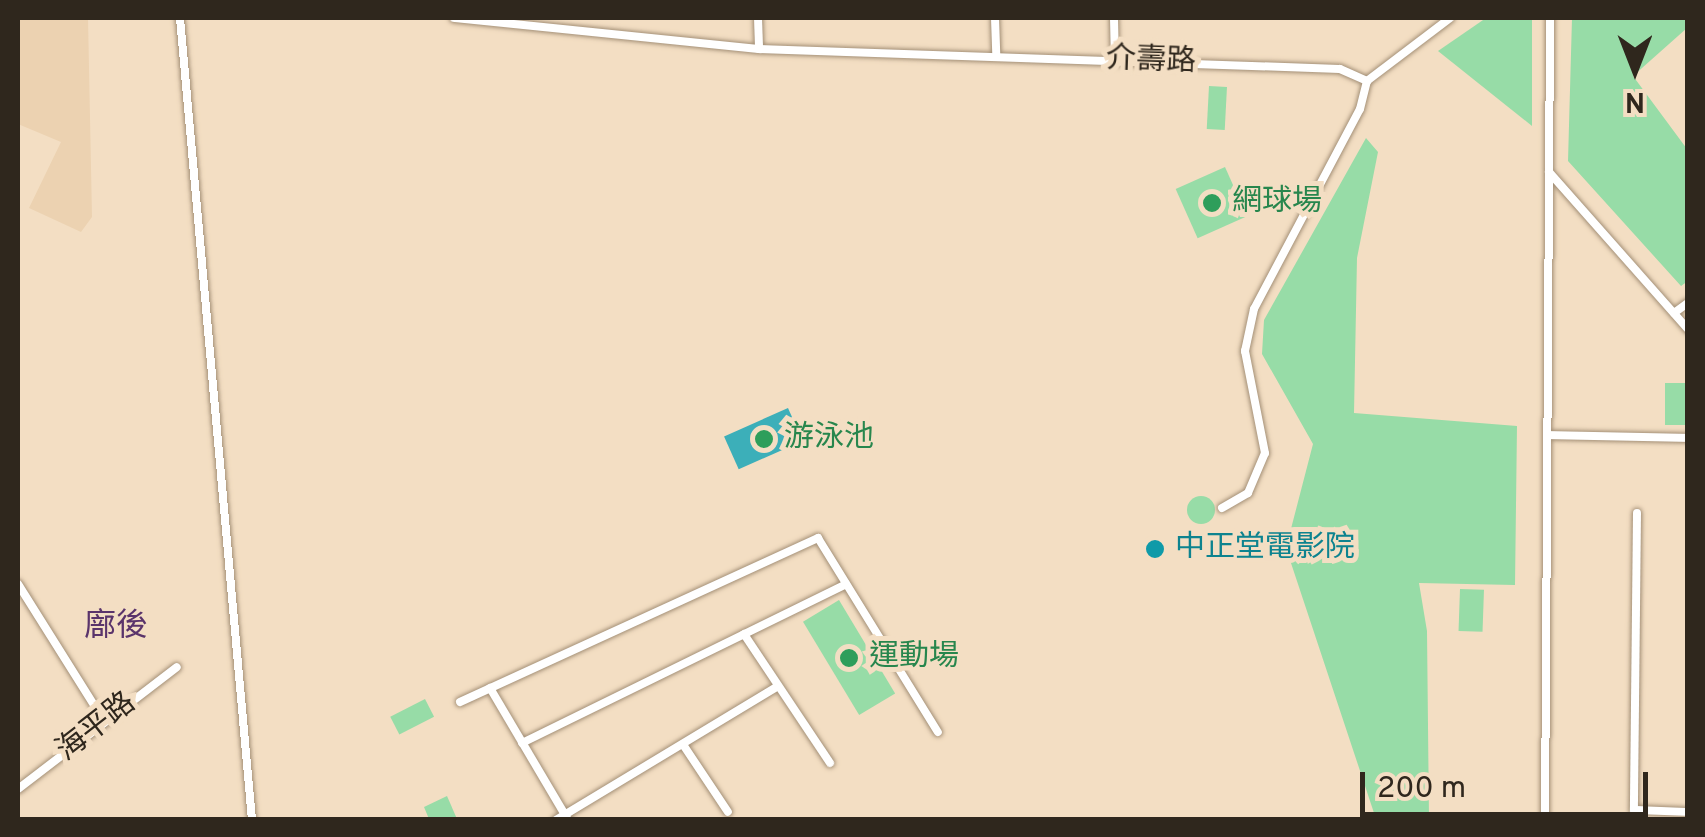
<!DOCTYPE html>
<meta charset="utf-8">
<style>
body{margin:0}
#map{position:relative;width:1705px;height:837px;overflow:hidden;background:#f3dec3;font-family:Overpass,"Noto Sans TC",sans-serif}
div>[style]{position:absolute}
.built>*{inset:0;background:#ecd2b1}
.green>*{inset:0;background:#97dca7;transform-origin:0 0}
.round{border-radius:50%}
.water>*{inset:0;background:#3cafb9;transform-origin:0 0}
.roads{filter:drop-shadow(0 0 2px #a49077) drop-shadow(0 0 2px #a49077)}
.street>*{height:8px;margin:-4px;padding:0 4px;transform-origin:4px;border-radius:4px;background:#fff}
.dots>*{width:28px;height:28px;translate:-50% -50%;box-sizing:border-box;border:5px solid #f3dec3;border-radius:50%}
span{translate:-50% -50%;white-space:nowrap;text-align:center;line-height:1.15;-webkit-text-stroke:10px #f3dec3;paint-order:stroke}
.street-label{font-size:30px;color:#2f271d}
.leisure-label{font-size:30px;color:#27864d}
.left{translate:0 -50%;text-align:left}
.culture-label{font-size:30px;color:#0d838f}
.neighbourhood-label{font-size:32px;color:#5a346b}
.frame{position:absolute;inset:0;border:20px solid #2f271d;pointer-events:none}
.north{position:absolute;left:1585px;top:20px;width:100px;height:100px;-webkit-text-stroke:8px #f3dec3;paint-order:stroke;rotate:180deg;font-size:28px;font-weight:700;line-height:40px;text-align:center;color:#2f271d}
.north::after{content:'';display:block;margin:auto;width:35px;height:45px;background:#2f271d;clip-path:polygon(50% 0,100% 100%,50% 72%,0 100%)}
.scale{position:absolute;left:1360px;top:772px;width:288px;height:45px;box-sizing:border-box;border:5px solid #2f271d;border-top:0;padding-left:12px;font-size:30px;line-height:35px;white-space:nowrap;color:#2f271d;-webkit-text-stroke:8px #f3dec3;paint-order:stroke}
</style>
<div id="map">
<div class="built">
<i style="clip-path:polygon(18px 18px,88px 18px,92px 217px,81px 232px,29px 208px,61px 142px,18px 124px)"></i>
</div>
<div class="green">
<i style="clip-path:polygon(1486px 18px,1532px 18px,1532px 126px,1438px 51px)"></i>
<i style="clip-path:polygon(1572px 18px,1687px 18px,1687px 28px,1633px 76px,1687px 149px,1688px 281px,1681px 286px,1568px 161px)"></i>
<i style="left:1209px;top:86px;width:18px;height:43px;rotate:3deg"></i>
<i style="clip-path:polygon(1366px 138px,1378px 152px,1357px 258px,1354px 413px,1517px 426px,1515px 585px,1419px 583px,1427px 631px,1429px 819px,1376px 819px,1286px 548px,1313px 444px,1262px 354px,1264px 320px)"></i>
<i style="left:1225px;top:167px;width:54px;height:54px;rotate:66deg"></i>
<i style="left:1665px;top:383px;width:22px;height:42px"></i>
<i class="round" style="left:1187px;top:496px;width:28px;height:28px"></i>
<i style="left:1460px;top:589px;width:24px;height:42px;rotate:2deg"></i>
<i style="left:839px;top:600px;width:109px;height:42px;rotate:59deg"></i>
<i style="left:425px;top:699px;width:20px;height:39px;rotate:63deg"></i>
<i style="clip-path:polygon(447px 796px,457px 819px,429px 819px,424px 807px)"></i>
</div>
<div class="water">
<i style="left:788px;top:408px;width:36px;height:70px;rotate:66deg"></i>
</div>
<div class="roads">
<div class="street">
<i style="left:180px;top:18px;width:805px;rotate:84.87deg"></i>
<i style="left:454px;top:18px;width:307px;rotate:5.8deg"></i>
<i style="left:759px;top:49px;width:581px;rotate:1.97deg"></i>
<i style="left:1340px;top:69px;width:30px;rotate:24deg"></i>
<i style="left:758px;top:18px;width:31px;rotate:88deg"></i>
<i style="left:995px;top:18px;width:38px;rotate:88deg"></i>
<i style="left:1114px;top:18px;width:43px;rotate:88.7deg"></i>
<i style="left:1367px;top:81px;width:104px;rotate:-37.2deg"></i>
<i style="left:1549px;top:172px;width:210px;rotate:48.5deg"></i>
<i style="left:1674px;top:313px;width:17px;rotate:-36deg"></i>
<i style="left:1549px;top:435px;width:139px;rotate:1.2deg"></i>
<i style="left:1222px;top:508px;width:30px;rotate:-30deg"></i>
<i style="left:1248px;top:493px;width:43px;rotate:-67deg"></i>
<i style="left:1265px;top:453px;width:104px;rotate:-101.1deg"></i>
<i style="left:1245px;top:351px;width:43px;rotate:-77.9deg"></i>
<i style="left:1254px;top:309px;width:226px;rotate:-62.1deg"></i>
<i style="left:1360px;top:109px;width:29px;rotate:-76deg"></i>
<i style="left:1637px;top:513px;width:297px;rotate:90.6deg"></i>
<i style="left:1634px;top:810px;width:54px;rotate:2.1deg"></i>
<i style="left:18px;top:584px;width:162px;rotate:57.9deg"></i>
<i style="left:744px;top:634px;width:155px;rotate:56.3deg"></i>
<i style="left:490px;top:688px;width:153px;rotate:59.4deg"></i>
<i style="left:460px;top:702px;width:394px;rotate:-24.6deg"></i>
<i style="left:818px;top:538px;width:228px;rotate:58.3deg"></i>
<i style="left:522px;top:743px;width:361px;rotate:-26.1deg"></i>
<i style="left:684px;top:746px;width:79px;rotate:56.3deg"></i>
<i style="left:18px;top:789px;width:200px;rotate:-37.5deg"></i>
<i style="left:556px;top:820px;width:259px;rotate:-31.1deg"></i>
<i style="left:1545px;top:820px;width:802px;rotate:-89.64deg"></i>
</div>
</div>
<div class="dots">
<i style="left:1212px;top:203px;background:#2e9e5b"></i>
<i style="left:764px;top:439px;background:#2e9e5b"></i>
<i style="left:1155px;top:549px;background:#0f9aa8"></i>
<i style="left:849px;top:658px;background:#2e9e5b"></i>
</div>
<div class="street-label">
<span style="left:1151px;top:62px;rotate:2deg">介壽路</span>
<span style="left:97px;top:728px;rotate:-38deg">海平路</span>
</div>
<div class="leisure-label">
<span class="left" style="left:1232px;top:203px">網球場</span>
<span class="left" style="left:784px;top:439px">游泳池</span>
<span class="left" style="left:869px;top:658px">運動場</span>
</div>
<div class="culture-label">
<span class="left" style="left:1175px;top:549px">中正堂電影院</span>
</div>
<div class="neighbourhood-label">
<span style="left:116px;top:627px">廍後</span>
</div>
<div class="frame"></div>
<div class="north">N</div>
<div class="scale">200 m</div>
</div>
